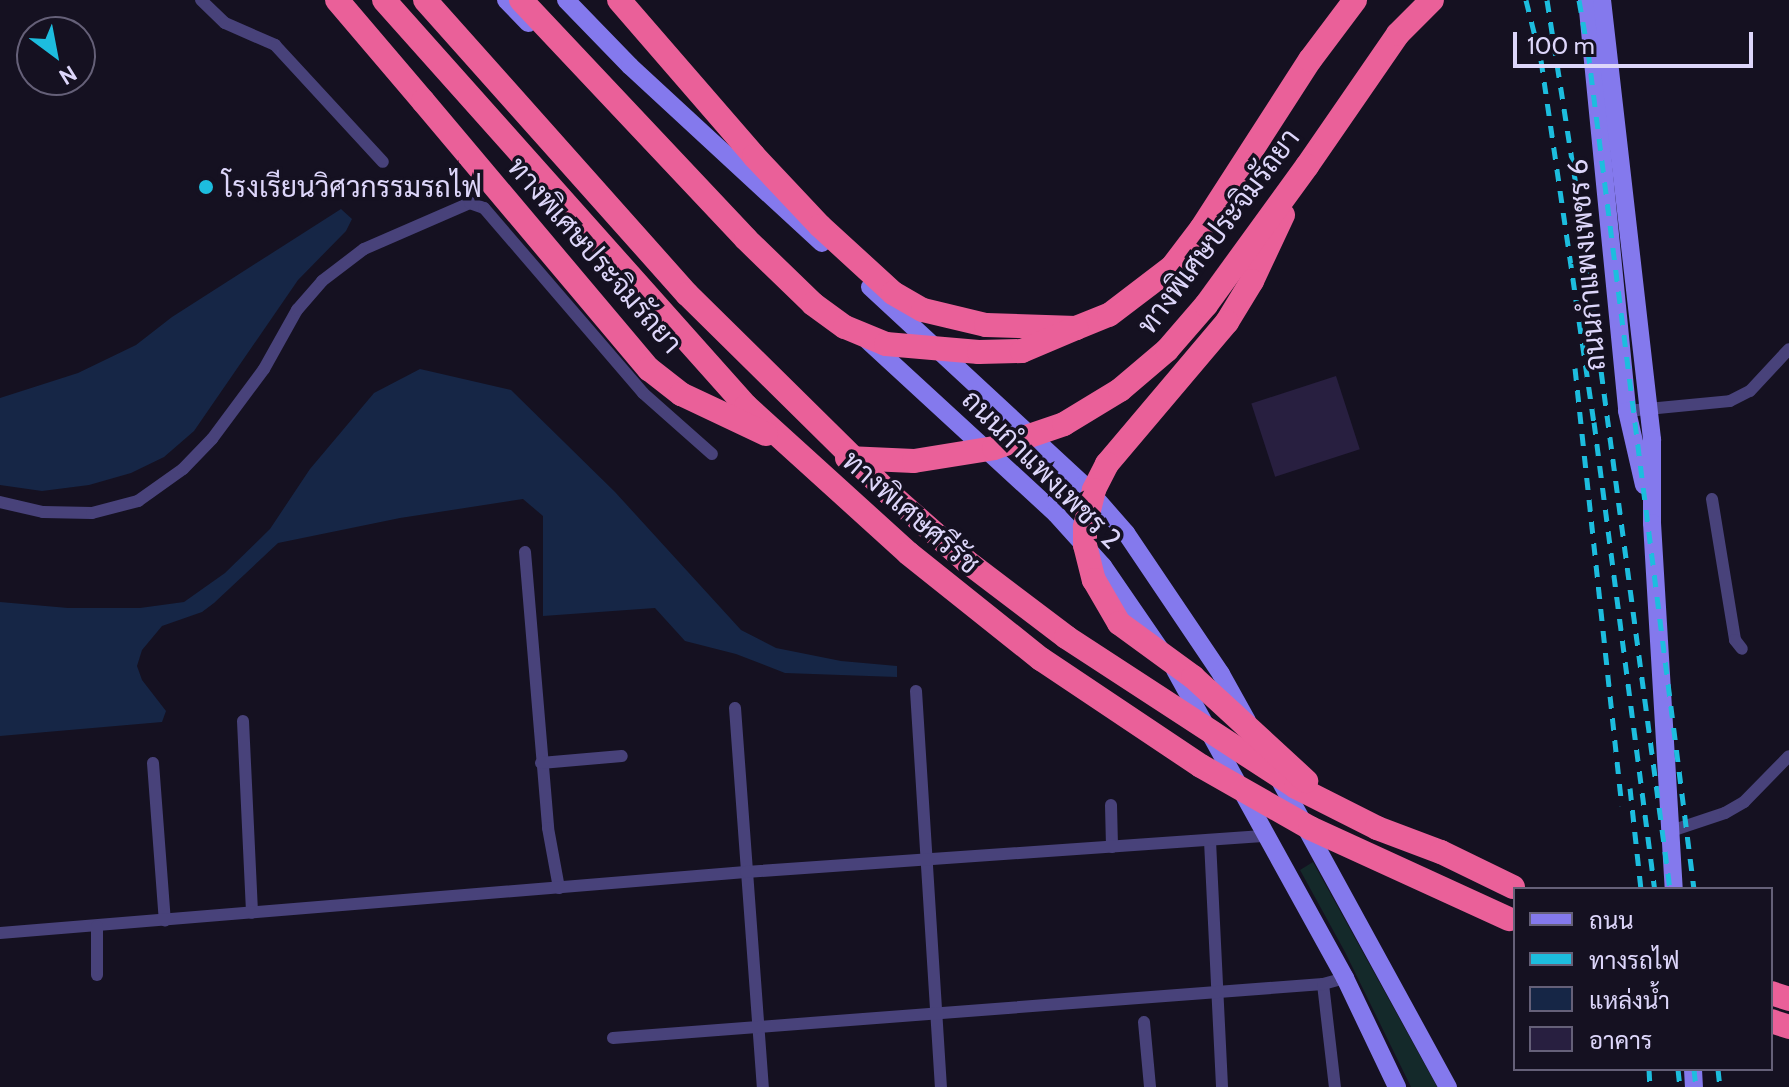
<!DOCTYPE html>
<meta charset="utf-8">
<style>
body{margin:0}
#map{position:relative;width:1789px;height:1087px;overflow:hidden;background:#151121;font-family:Cabin,Sarabun,sans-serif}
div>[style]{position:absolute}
.green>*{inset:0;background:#14292a}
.water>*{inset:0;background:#162646}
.building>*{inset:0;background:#281f40;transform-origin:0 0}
.street>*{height:12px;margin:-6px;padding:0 6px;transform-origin:6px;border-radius:6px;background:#48427a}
.secondary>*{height:18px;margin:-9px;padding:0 9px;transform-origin:9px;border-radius:9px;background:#8479ed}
.highway>*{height:24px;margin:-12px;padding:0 12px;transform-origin:12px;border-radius:12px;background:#ea6099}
.rail>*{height:5px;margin-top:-2.5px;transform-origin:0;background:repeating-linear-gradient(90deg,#1dbdde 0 12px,transparent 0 22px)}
.highway-bridge>*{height:24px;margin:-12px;padding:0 12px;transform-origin:12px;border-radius:12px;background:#ea6099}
.dots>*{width:22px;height:22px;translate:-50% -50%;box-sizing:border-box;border:4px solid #151121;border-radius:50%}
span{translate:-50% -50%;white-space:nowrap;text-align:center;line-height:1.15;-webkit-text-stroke:7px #151121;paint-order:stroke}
.poi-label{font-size:28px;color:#ddd6fa}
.left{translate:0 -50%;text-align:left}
.street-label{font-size:28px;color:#ddd6fa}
.legend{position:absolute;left:1513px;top:887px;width:260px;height:184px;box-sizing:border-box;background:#151121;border:2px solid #656078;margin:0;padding:10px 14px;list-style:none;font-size:24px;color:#ddd6fa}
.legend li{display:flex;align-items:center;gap:16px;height:40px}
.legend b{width:40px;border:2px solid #656078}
.north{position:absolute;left:16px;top:16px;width:80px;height:80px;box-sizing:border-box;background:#151121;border:2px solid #656078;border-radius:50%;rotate:148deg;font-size:22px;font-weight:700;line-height:32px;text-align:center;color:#ddd6fa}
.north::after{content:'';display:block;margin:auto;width:28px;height:36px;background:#1dbdde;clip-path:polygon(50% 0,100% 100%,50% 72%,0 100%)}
.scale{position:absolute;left:1513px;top:32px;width:240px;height:36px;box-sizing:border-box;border:4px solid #ddd6fa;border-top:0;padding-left:10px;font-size:24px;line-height:28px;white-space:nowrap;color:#ddd6fa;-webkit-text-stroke:6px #151121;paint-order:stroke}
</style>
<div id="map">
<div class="green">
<i style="clip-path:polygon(1313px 862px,1434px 1081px,1437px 1087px,1411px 1087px,1345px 952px,1300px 870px)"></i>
</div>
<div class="water">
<i style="clip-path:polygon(341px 209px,352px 219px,346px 231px,298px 280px,194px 431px,164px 457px,131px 473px,89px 485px,42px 491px,0 485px,0 398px,78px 373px,136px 345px,172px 317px)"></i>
<i style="clip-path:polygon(420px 369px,511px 390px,615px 492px,741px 630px,776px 648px,841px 661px,897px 666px,897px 677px,785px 673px,736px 654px,685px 641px,655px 608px,543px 616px,543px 516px,523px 499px,400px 518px,278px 543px,214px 603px,202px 612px,162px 626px,142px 650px,137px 666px,142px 680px,166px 711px,162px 722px,0 736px,0 602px,68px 608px,140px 608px,184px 602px,225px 573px,270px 529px,310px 469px,374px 393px)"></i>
</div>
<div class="building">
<i style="left:1336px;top:376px;width:77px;height:89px;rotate:72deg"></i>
</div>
<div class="street">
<i style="left:201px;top:0;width:33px;rotate:44deg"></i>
<i style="left:225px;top:23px;width:55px;rotate:23.7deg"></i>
<i style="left:275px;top:45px;width:159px;rotate:47.3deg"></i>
<i style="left:1627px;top:411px;width:103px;rotate:-5.5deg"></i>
<i style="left:1730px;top:401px;width:22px;rotate:-27deg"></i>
<i style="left:1750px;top:391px;width:57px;rotate:-47.1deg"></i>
<i style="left:1712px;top:499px;width:143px;rotate:80.7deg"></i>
<i style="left:1735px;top:640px;width:11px;rotate:52deg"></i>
<i style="left:0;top:502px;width:44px;rotate:13.1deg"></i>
<i style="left:43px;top:512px;width:49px;rotate:1.2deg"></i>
<i style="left:92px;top:513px;width:48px;rotate:-14.6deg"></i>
<i style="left:138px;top:501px;width:55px;rotate:-35.4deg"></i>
<i style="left:183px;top:469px;width:42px;rotate:-46deg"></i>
<i style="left:212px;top:439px;width:87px;rotate:-53.4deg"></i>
<i style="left:264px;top:369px;width:68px;rotate:-60.8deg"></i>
<i style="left:297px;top:310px;width:38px;rotate:-49deg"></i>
<i style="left:322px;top:281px;width:53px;rotate:-37.3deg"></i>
<i style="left:364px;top:249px;width:116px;rotate:-23.5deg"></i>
<i style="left:470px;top:203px;width:15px;rotate:20deg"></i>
<i style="left:484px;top:208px;width:244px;rotate:49.3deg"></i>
<i style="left:643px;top:393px;width:92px;rotate:41.5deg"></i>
<i style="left:525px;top:552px;width:277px;rotate:85.2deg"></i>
<i style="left:548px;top:828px;width:61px;rotate:79.6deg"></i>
<i style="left:916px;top:691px;width:397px;rotate:86.4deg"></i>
<i style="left:735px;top:708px;width:380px;rotate:85.8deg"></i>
<i style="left:243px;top:721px;width:192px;rotate:87.3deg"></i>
<i style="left:153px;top:763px;width:158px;rotate:85.7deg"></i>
<i style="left:541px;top:763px;width:81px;rotate:-4.9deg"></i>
<i style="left:1111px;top:805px;width:42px;rotate:88.6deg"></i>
<i style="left:1668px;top:832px;width:60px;rotate:-18.4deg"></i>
<i style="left:1725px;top:813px;width:22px;rotate:-30deg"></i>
<i style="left:1744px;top:802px;width:64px;rotate:-45.6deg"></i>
<i style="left:1210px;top:841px;width:246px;rotate:87.2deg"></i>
<i style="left:0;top:933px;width:748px;rotate:-4.67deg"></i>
<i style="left:746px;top:872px;width:518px;rotate:-3.98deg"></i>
<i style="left:97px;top:975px;width:49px;rotate:-90deg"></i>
<i style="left:1323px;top:984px;width:104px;rotate:83.4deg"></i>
<i style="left:1144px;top:1022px;width:65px;rotate:84.7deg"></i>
<i style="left:613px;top:1038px;width:712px;rotate:-4.35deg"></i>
<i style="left:1323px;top:984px;width:23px;rotate:-15deg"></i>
</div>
<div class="secondary">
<i style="left:506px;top:0;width:32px;rotate:46deg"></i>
<i style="left:566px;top:0;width:92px;rotate:45.9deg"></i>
<i style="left:630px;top:66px;width:261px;rotate:42.7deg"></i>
<i style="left:1587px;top:0;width:413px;rotate:84.4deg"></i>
<i style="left:1627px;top:411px;width:76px;rotate:77.1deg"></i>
<i style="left:1602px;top:0;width:443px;rotate:83.5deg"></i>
<i style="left:1652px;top:440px;width:83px;rotate:90deg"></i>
<i style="left:1652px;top:523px;width:367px;rotate:86.6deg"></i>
<i style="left:870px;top:287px;width:292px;rotate:42.8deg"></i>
<i style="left:1084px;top:485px;width:64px;rotate:48.8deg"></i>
<i style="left:1126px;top:533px;width:170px;rotate:56deg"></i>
<i style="left:1221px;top:674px;width:54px;rotate:61deg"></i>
<i style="left:868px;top:341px;width:255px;rotate:42.6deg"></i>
<i style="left:1056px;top:514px;width:70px;rotate:47.9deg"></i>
<i style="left:1103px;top:566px;width:101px;rotate:55.5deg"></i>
<i style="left:1175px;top:670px;width:352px;rotate:61.1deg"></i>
<i style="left:1345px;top:978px;width:121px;rotate:64.5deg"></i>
<i style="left:1277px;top:775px;width:356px;rotate:61.3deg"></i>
<i style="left:1693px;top:1069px;width:18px;rotate:87deg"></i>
</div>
<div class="highway">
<i style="left:337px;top:0;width:133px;rotate:49.6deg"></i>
<i style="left:619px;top:0;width:206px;rotate:49.1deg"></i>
<i style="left:754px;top:156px;width:96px;rotate:46.7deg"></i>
<i style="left:820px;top:226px;width:99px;rotate:42.5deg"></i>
<i style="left:893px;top:293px;width:34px;rotate:30deg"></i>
<i style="left:923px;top:310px;width:65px;rotate:13.4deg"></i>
<i style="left:986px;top:325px;width:90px;rotate:1.9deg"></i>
<i style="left:1076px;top:328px;width:35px;rotate:-22deg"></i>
<i style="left:1109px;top:315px;width:79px;rotate:-37.3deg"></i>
<i style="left:1172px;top:267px;width:48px;rotate:-52.7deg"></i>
<i style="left:1201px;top:229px;width:201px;rotate:-57.2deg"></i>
<i style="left:1310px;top:60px;width:75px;rotate:-53.1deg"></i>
<i style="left:1307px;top:166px;width:160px;rotate:-55.4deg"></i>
<i style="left:1398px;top:34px;width:48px;rotate:-45deg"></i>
<i style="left:1771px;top:993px;width:19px;rotate:18deg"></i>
<i style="left:1771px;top:1021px;width:19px;rotate:18deg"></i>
</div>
<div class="rail">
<i style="left:1526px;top:0;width:62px;rotate:76deg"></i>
<i style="left:1541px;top:60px;width:366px;rotate:81.7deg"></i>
<i style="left:1594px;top:422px;width:471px;rotate:82.6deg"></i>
<i style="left:1547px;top:0;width:199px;rotate:81.1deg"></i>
<i style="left:1578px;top:197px;width:698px;rotate:82.43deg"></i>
<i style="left:1579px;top:0;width:52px;rotate:80deg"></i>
<i style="left:1588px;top:51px;width:845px;rotate:82.79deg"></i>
<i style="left:1575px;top:368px;width:440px;rotate:83.9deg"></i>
<i style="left:1630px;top:788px;width:102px;rotate:83.8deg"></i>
<i style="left:1649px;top:1069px;width:18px;rotate:87deg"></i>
<i style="left:1678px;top:1069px;width:18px;rotate:84deg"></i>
<i style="left:1694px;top:1069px;width:18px;rotate:84deg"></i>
<i style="left:1718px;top:1069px;width:18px;rotate:84deg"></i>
</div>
<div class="highway-bridge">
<i style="left:384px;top:0;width:544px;rotate:48.28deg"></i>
<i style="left:746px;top:406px;width:219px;rotate:42.2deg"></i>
<i style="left:908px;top:553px;width:170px;rotate:38.6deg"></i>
<i style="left:1041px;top:659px;width:192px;rotate:33.8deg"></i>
<i style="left:1201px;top:766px;width:125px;rotate:29.6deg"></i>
<i style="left:1310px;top:828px;width:219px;rotate:24.6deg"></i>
<i style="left:425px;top:0;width:394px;rotate:48.3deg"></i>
<i style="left:687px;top:294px;width:285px;rotate:44.6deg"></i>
<i style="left:890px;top:494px;width:101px;rotate:41.4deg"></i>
<i style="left:966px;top:561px;width:126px;rotate:37.2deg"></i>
<i style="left:1066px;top:637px;width:275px;rotate:33.1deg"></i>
<i style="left:1296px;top:787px;width:91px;rotate:26.8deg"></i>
<i style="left:1377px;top:828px;width:68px;rotate:20.6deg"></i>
<i style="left:1441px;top:852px;width:80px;rotate:25.9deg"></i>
<i style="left:521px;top:0;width:328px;rotate:46.7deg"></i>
<i style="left:746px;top:239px;width:93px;rotate:44.1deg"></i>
<i style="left:813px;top:304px;width:39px;rotate:36deg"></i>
<i style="left:845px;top:327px;width:44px;rotate:22.5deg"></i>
<i style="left:886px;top:344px;width:93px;rotate:4.9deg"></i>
<i style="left:979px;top:352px;width:43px;rotate:-1.3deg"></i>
<i style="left:1022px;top:351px;width:59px;rotate:-23.1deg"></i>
<i style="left:423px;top:101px;width:351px;rotate:49.9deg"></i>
<i style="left:649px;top:369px;width:41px;rotate:38deg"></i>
<i style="left:681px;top:394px;width:94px;rotate:25.2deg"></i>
<i style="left:1283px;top:215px;width:73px;rotate:115.2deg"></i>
<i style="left:1252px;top:281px;width:48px;rotate:121.4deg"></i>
<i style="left:1227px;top:322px;width:186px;rotate:130.2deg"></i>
<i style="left:1107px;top:464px;width:29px;rotate:117deg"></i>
<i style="left:1094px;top:490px;width:38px;rotate:104deg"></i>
<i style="left:1085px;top:527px;width:18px;rotate:90deg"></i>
<i style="left:1085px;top:545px;width:36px;rotate:76deg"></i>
<i style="left:1094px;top:580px;width:50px;rotate:59.8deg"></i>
<i style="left:1119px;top:623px;width:92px;rotate:36.1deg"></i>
<i style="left:1193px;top:677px;width:154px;rotate:42.6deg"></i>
<i style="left:847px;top:458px;width:67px;rotate:2.6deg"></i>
<i style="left:914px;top:461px;width:81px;rotate:-9.2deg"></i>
<i style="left:994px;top:448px;width:74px;rotate:-18.9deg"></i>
<i style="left:1064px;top:424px;width:66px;rotate:-31.3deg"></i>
<i style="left:1120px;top:390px;width:62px;rotate:-40.4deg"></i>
<i style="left:1167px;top:350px;width:60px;rotate:-49.1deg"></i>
<i style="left:1206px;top:305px;width:172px;rotate:-54deg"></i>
</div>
<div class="dots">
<i style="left:206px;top:187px;background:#1dbdde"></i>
</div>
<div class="poi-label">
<span class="left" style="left:222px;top:187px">โรงเรียนวิศวกรรมรถไฟ</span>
</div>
<div class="street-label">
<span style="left:1218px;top:231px;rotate:-53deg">ทางพิเศษประจิมรัถยา</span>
<span style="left:595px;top:255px;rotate:49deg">ทางพิเศษประจิมรัถยา</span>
<span style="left:1586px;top:265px;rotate:-95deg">ถนนกำแพงเพชร 6</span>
<span style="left:1042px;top:469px;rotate:45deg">ถนนกำแพงเพชร 2</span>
<span style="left:911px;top:512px;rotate:41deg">ทางพิเศษศรีรัช</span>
</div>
<ul class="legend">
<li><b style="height:10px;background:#8479ed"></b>ถนน</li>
<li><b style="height:10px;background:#1dbdde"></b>ทางรถไฟ</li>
<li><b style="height:22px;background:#162646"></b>แหล่งน้ำ</li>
<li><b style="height:22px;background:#281f40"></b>อาคาร</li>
</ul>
<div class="north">N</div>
<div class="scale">100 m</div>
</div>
